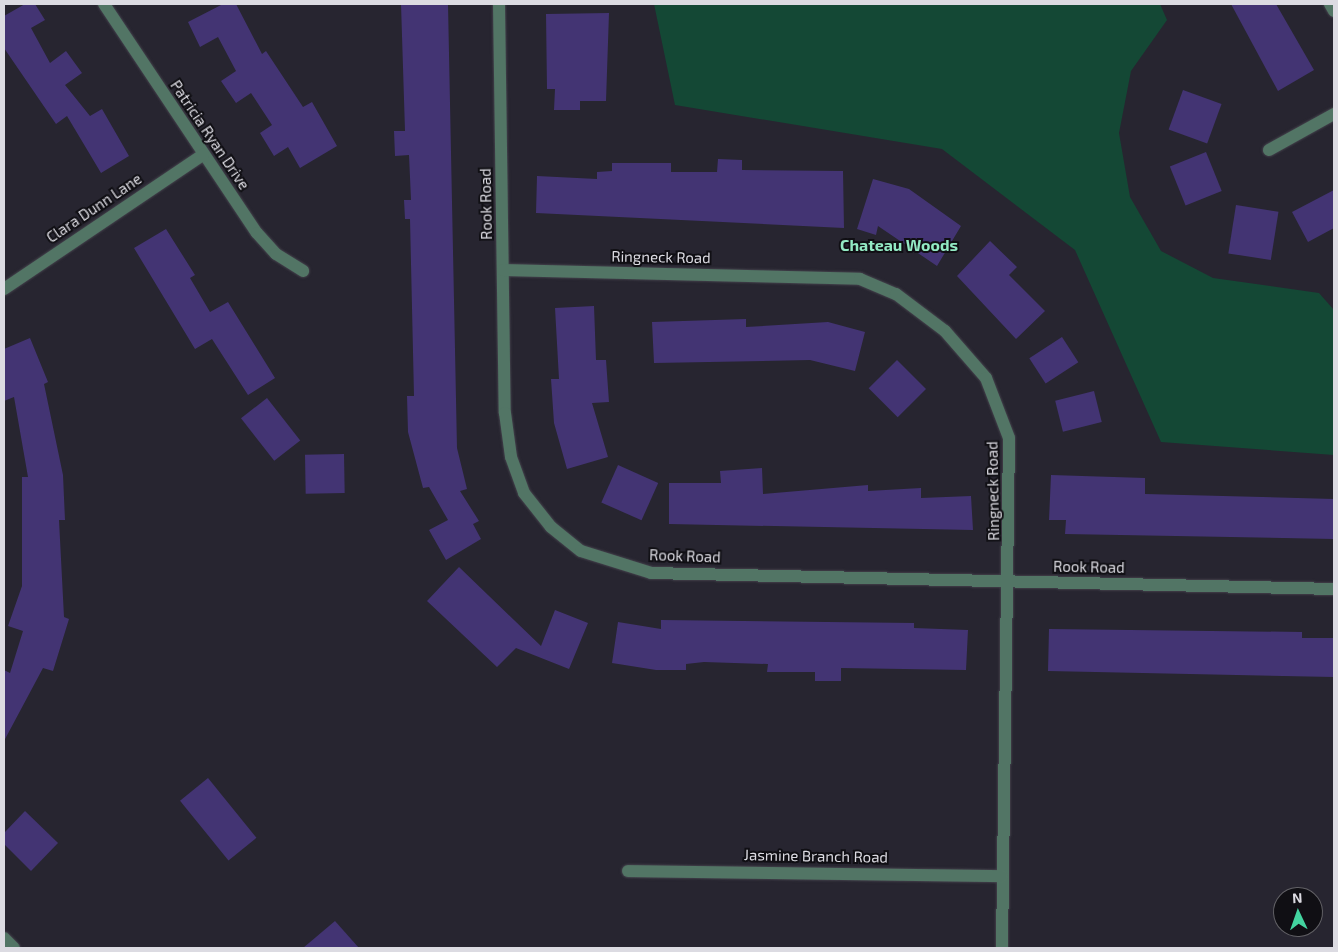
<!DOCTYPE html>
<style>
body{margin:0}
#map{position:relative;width:1338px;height:952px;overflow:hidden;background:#272530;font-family:"Exo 2",sans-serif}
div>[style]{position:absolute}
.green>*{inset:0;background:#144835}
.building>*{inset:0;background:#433473;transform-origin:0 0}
.roads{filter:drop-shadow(0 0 1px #44424c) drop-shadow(0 0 1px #44424c)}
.minor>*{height:12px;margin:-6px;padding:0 6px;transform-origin:6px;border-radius:6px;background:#527565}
span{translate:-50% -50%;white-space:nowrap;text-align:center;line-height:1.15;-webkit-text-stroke:4px #100f14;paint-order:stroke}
.street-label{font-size:15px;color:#dcdbe2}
.neighbourhood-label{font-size:16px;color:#93eac4;font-weight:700}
.frame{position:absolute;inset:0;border:5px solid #dcdbe2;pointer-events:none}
.north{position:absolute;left:1273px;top:887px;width:50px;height:50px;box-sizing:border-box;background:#100f14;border:1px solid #626166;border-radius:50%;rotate:357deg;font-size:14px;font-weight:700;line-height:20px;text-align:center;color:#dcdbe2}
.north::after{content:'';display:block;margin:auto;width:18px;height:22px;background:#43d4a0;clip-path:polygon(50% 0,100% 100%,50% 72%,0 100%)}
</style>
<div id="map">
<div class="green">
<i style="clip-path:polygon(654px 4px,1160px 4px,1167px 20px,1131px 71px,1119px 133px,1130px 197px,1161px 251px,1213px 278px,1319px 293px,1334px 310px,1334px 455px,1161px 442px,1075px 250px,942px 149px,675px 105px)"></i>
</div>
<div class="building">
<i style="clip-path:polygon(25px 4px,35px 4px,45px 20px,31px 28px,50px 63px,66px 51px,82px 73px,65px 85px,90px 116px,102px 109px,129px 156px,101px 173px,67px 116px,56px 124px,4px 48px,4px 16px)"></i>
<i style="clip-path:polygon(223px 4px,236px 4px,262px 54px,266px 51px,303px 107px,312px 102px,337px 146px,300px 168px,288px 147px,274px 156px,260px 133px,272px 125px,251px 93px,236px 103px,221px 81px,236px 71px,218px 37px,200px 47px,188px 22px)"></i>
<i style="clip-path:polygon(401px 4px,448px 4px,457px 448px,467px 489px,460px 491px,479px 521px,473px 524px,481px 539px,446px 560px,429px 530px,448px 520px,429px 487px,423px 488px,408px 432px,407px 396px,414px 396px,410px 219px,405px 219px,404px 200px,411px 200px,409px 155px,395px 156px,394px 131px,405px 131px)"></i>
<i style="clip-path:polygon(1231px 4px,1276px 4px,1314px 70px,1278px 91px)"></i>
<i style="clip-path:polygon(609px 13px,606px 101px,580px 101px,580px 110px,554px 110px,555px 89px,547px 89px,546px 14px)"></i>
<i style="left:1183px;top:90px;width:41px;height:42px;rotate:20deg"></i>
<i style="left:1206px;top:152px;width:42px;height:39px;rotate:68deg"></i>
<i style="clip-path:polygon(718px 159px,742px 160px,742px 170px,843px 171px,844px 228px,536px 213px,537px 176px,597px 179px,597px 172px,612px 171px,612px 163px,671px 163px,671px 172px,717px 172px)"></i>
<i style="clip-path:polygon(873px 179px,909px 189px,961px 226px,937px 266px,878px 226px,876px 235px,857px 229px)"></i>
<i style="clip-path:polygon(1334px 190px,1334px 228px,1308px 242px,1292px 212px)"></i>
<i style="left:1236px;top:205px;width:43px;height:49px;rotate:9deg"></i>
<i style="clip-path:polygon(166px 229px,195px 275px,190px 278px,210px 312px,228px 302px,275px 378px,248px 395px,212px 339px,195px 349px,134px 248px)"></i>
<i style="clip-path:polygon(990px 241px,1017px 267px,1009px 275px,1045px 311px,1016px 339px,957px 276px)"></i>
<i style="clip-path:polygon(594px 306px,596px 360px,606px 360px,609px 402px,592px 403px,608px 457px,567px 469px,554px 423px,551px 379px,559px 379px,555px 308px)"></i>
<i style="clip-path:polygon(746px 319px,746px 327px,828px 322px,865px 332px,855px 371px,810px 360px,654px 363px,652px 322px)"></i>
<i style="left:1062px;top:337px;width:30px;height:39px;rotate:57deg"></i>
<i style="clip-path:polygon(30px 338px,48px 382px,44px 384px,63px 475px,65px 520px,59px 520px,64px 617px,69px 619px,53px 671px,43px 668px,4px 741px,4px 670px,10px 673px,23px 631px,8px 626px,22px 586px,22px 477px,28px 477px,14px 397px,4px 401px,4px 349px)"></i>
<i style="left:897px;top:360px;width:41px;height:40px;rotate:45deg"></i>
<i style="left:1094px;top:391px;width:32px;height:40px;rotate:76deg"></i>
<i style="left:267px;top:398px;width:54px;height:33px;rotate:52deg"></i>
<i style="left:344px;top:454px;width:39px;height:39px;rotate:89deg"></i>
<i style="left:618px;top:465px;width:44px;height:41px;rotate:24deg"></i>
<i style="clip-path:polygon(762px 468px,763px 494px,868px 485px,868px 491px,921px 488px,921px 498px,971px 496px,973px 530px,669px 524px,669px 483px,721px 483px,720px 471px)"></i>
<i style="clip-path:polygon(1051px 475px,1145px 478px,1145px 494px,1334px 499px,1334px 539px,1065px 534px,1066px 520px,1049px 520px)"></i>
<i style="clip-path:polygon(459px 567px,541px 646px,555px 610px,588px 623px,569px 669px,516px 648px,497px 667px,427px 601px)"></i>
<i style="clip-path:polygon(661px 620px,914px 623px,914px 628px,968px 630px,966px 670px,841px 668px,841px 681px,815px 681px,815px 672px,767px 672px,768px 664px,704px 662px,686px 664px,686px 670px,656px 670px,612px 663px,618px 622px,661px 629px)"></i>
<i style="clip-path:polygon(1049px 629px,1302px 632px,1302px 638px,1334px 638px,1334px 677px,1048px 671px)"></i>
<i style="left:208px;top:778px;width:77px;height:36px;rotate:51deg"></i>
<i style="clip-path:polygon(25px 811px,58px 843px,31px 871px,4px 844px,4px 833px)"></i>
<i style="clip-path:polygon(335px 921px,359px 948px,303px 948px)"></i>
</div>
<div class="roads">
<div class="minor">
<i style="left:104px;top:4px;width:275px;rotate:56.3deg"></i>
<i style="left:257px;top:233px;width:28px;rotate:48deg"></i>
<i style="left:276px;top:254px;width:32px;rotate:32deg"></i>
<i style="left:499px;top:4px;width:409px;rotate:89.2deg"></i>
<i style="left:505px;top:413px;width:44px;rotate:82.2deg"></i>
<i style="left:511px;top:457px;width:38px;rotate:70deg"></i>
<i style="left:524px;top:493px;width:43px;rotate:51.5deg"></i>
<i style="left:551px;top:527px;width:38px;rotate:39deg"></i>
<i style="left:581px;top:551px;width:73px;rotate:17.4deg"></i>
<i style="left:651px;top:573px;width:683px;rotate:1.34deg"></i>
<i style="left:1330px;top:4px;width:8px;rotate:60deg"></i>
<i style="left:1269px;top:150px;width:74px;rotate:-29deg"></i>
<i style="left:503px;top:270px;width:357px;rotate:1.4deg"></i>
<i style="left:860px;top:279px;width:39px;rotate:23deg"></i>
<i style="left:896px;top:294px;width:61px;rotate:37.1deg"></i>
<i style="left:945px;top:331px;width:62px;rotate:48.9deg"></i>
<i style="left:986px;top:378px;width:64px;rotate:69deg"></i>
<i style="left:1009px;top:438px;width:510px;rotate:90.79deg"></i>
<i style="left:4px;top:289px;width:240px;rotate:-34deg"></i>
<i style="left:628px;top:871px;width:374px;rotate:0.8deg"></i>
<i style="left:4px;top:938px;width:14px;rotate:45deg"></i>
</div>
</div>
<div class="street-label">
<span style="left:210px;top:135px;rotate:56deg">Patricia Ryan Drive</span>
<span style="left:486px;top:204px;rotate:-91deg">Rook Road</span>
<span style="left:94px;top:208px;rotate:-34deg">Clara Dunn Lane</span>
<span style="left:661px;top:257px;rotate:1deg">Ringneck Road</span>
<span style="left:993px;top:491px;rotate:-91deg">Ringneck Road</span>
<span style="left:685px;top:556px;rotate:2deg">Rook Road</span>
<span style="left:1089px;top:567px;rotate:1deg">Rook Road</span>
<span style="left:816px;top:856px;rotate:1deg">Jasmine Branch Road</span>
</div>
<div class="neighbourhood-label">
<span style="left:899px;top:245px">Chateau Woods</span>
</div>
<div class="frame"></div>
<div class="north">N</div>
</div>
